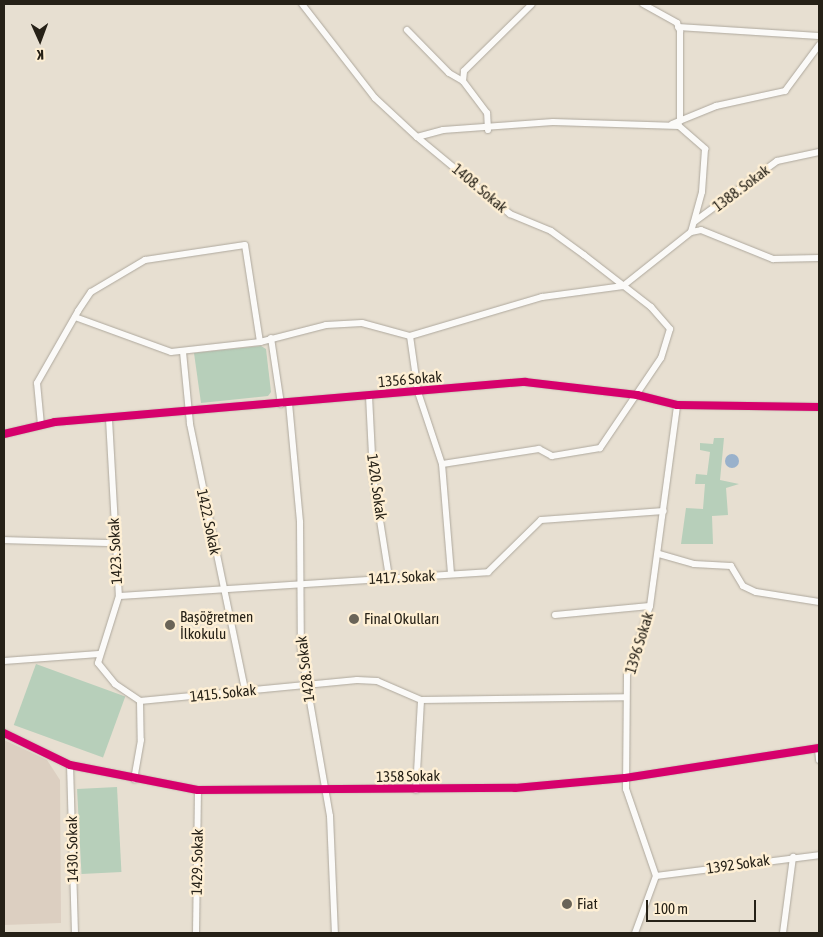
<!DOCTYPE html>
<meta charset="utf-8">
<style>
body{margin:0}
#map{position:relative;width:823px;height:937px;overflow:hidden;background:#e7dfd1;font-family:"Asap Condensed",sans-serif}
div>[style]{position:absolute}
.industrial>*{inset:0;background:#dccfc1}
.green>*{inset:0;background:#b7cfba;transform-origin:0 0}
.water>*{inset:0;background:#99b1cb}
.round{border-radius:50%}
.roads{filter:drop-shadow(0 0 1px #aea89d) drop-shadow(0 0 1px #aea89d)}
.street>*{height:6px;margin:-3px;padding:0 3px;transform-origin:3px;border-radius:3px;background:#fbfaf8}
.cycleway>*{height:8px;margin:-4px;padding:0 4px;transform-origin:4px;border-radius:4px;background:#d6006c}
.dots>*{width:14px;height:14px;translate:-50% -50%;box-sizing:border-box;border:2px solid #feefd4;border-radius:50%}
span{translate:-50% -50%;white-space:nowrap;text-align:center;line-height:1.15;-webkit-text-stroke:5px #feefd4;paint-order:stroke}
.street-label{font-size:15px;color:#262117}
.poi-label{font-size:15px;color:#262117}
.left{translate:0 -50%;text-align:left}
.frame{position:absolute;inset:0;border:5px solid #262117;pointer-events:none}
.north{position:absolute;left:15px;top:15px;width:50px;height:50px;-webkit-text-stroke:4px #feefd4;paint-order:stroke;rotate:178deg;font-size:14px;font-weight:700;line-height:20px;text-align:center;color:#262117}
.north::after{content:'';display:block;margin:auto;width:18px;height:22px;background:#262117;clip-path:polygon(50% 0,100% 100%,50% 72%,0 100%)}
.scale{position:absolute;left:646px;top:900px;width:110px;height:22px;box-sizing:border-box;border:2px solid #262117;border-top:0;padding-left:6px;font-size:15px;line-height:18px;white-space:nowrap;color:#262117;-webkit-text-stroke:4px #feefd4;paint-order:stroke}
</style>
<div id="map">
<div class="industrial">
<i style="clip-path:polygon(4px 740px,47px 760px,60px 780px,61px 923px,4px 925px)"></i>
</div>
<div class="green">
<i style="clip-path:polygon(261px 346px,266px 349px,271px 392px,268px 396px,201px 403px,194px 353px)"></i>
<i style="clip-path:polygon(714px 438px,724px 438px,720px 480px,739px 484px,726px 488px,728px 515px,712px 516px,713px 544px,681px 544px,686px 508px,703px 509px,705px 484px,695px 484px,696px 474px,707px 475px,710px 452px,700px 450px,700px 443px,713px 444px)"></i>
<i style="left:36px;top:664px;width:95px;height:65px;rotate:20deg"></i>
<i style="left:117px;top:787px;width:85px;height:40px;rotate:87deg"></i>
</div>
<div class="water">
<i class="round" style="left:725px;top:454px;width:14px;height:14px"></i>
</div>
<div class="roads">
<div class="street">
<i style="left:302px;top:4px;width:119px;rotate:52.2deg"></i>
<i style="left:375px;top:98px;width:57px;rotate:42.9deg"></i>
<i style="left:417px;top:137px;width:121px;rotate:39.6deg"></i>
<i style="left:510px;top:214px;width:44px;rotate:22.5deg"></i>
<i style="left:551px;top:231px;width:41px;rotate:36deg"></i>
<i style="left:584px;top:255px;width:85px;rotate:37.8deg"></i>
<i style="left:651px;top:307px;width:29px;rotate:49deg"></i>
<i style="left:670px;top:329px;width:30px;rotate:107deg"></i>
<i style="left:661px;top:358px;width:109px;rotate:124.1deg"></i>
<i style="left:600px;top:448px;width:49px;rotate:170.5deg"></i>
<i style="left:552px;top:456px;width:15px;rotate:-152deg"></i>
<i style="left:539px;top:449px;width:98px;rotate:171.2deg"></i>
<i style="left:643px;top:4px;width:39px;rotate:29deg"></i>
<i style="left:677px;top:23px;width:9px;rotate:69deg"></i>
<i style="left:680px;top:31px;width:90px;rotate:90deg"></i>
<i style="left:678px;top:27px;width:141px;rotate:3.7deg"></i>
<i style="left:407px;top:30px;width:60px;rotate:45.7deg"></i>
<i style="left:449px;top:73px;width:16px;rotate:30deg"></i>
<i style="left:672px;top:124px;width:48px;rotate:-22.2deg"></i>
<i style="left:716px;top:106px;width:71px;rotate:-12.3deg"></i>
<i style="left:785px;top:91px;width:57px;rotate:-53.5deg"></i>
<i style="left:488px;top:130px;width:17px;rotate:-93deg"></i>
<i style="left:487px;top:113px;width:40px;rotate:-127deg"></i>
<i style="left:463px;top:81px;width:10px;rotate:-84deg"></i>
<i style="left:464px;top:71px;width:95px;rotate:-44.6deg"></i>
<i style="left:417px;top:137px;width:27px;rotate:-15deg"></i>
<i style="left:443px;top:130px;width:110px;rotate:-4.2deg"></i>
<i style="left:553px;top:122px;width:126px;rotate:1.8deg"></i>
<i style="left:679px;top:126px;width:35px;rotate:41deg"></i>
<i style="left:705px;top:149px;width:43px;rotate:94deg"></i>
<i style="left:702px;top:192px;width:41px;rotate:105.4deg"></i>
<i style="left:694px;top:222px;width:103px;rotate:-36.3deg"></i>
<i style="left:777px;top:161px;width:43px;rotate:-12.1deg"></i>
<i style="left:75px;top:317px;width:102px;rotate:20deg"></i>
<i style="left:171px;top:352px;width:90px;rotate:-6.4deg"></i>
<i style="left:260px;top:342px;width:68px;rotate:-14.4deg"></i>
<i style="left:326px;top:325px;width:36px;rotate:-3deg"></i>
<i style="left:362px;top:323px;width:50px;rotate:15.2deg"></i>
<i style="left:410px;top:336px;width:138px;rotate:-16.5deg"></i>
<i style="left:542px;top:297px;width:82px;rotate:-7.7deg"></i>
<i style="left:623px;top:286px;width:87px;rotate:-38.5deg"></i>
<i style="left:691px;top:232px;width:10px;rotate:-11deg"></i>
<i style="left:701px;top:230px;width:78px;rotate:21.9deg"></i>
<i style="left:773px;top:259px;width:46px;rotate:-1.2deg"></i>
<i style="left:410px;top:336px;width:57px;rotate:81.9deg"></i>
<i style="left:418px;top:392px;width:76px;rotate:71.6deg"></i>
<i style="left:442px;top:464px;width:110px;rotate:85.3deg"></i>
<i style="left:271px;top:338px;width:67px;rotate:81.4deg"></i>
<i style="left:183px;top:352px;width:72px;rotate:84.4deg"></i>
<i style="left:190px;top:424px;width:272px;rotate:78.3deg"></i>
<i style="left:369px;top:396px;width:80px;rotate:87.1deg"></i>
<i style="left:373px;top:476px;width:102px;rotate:81deg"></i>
<i style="left:289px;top:403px;width:120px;rotate:84.7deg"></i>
<i style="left:300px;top:522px;width:128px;rotate:89.6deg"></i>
<i style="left:301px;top:650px;width:169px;rotate:80.1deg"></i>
<i style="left:330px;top:816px;width:117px;rotate:87.6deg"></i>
<i style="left:109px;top:419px;width:177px;rotate:86.8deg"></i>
<i style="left:119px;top:596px;width:70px;rotate:107.4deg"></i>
<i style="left:98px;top:663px;width:27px;rotate:51deg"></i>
<i style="left:115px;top:684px;width:30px;rotate:34deg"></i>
<i style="left:140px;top:701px;width:39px;rotate:89deg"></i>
<i style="left:141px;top:740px;width:40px;rotate:100deg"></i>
<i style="left:41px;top:425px;width:42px;rotate:-95.4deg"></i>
<i style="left:37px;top:383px;width:83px;rotate:-60.3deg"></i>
<i style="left:78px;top:311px;width:23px;rotate:-56deg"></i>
<i style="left:91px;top:292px;width:63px;rotate:-30.7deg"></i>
<i style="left:145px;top:260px;width:101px;rotate:-8.5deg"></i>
<i style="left:245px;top:245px;width:98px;rotate:81.2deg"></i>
<i style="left:4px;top:434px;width:52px;rotate:-13.2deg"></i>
<i style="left:55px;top:422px;width:472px;rotate:-4.9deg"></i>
<i style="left:525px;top:382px;width:113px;rotate:6.6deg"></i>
<i style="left:637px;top:395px;width:41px;rotate:14deg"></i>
<i style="left:677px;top:405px;width:142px;rotate:0.8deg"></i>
<i style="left:4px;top:540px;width:109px;rotate:1.6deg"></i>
<i style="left:659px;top:554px;width:36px;rotate:16deg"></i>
<i style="left:694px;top:564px;width:37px;rotate:3deg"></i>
<i style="left:731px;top:566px;width:23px;rotate:59deg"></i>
<i style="left:743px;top:586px;width:14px;rotate:25deg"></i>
<i style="left:756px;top:592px;width:64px;rotate:9deg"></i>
<i style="left:119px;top:596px;width:370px;rotate:-3.7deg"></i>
<i style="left:488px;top:572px;width:74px;rotate:-44.5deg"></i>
<i style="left:541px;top:520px;width:123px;rotate:-4.2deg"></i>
<i style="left:555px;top:615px;width:95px;rotate:-5.4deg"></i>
<i style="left:4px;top:661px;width:95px;rotate:-4.2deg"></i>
<i style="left:140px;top:701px;width:218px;rotate:-5.5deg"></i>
<i style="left:357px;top:680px;width:20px;rotate:3deg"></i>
<i style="left:377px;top:681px;width:48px;rotate:23.4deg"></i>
<i style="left:421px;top:700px;width:205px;rotate:-0.8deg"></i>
<i style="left:4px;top:733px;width:73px;rotate:25.9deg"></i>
<i style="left:70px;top:765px;width:130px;rotate:11.1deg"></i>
<i style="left:198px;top:790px;width:317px;rotate:-0.4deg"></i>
<i style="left:515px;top:788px;width:110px;rotate:-5.2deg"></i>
<i style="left:625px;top:778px;width:196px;rotate:-8.8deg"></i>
<i style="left:818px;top:748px;width:12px;rotate:85deg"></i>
<i style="left:70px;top:765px;width:168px;rotate:88.3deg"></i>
<i style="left:416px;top:790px;width:90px;rotate:-86.8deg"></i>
<i style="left:656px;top:876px;width:164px;rotate:-7.3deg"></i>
<i style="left:196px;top:933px;width:143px;rotate:-89.2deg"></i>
<i style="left:635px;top:933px;width:61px;rotate:-69.8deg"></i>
<i style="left:656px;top:876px;width:92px;rotate:-109deg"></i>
<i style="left:626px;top:789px;width:114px;rotate:-89.5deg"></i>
<i style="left:627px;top:675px;width:73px;rotate:-71.6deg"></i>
<i style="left:650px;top:606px;width:203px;rotate:-82.3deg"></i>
<i style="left:783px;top:933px;width:77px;rotate:-82.5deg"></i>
</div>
</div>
<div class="cycleway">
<i style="left:4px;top:434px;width:52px;rotate:-13.2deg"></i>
<i style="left:55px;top:422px;width:472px;rotate:-4.9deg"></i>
<i style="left:525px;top:382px;width:113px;rotate:6.6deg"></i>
<i style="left:637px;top:395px;width:41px;rotate:14deg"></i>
<i style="left:677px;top:405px;width:142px;rotate:0.8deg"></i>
<i style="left:4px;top:733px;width:73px;rotate:25.9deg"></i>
<i style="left:70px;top:765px;width:130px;rotate:11.1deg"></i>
<i style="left:198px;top:790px;width:317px;rotate:-0.4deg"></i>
<i style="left:515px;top:788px;width:110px;rotate:-5.2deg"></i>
<i style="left:625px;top:778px;width:196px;rotate:-8.8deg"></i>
</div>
<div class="dots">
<i style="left:354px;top:619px;background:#6a6458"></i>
<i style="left:170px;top:625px;background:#6a6458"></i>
<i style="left:567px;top:904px;background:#6a6458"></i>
</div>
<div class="street-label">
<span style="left:480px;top:188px;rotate:40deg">1408. Sokak</span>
<span style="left:741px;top:188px;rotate:-37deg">1388. Sokak</span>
<span style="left:410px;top:379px;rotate:-5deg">1356 Sokak</span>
<span style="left:377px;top:487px;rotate:82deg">1420. Sokak</span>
<span style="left:209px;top:522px;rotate:78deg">1422. Sokak</span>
<span style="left:115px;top:551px;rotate:-93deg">1423. Sokak</span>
<span style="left:402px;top:577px;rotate:-3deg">1417. Sokak</span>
<span style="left:639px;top:643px;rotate:-73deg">1396 Sokak</span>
<span style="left:305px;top:669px;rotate:-97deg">1428. Sokak</span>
<span style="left:223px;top:693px;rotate:-6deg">1415. Sokak</span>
<span style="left:408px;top:776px;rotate:-1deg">1358 Sokak</span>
<span style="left:72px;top:849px;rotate:-91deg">1430. Sokak</span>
<span style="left:197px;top:862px;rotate:-89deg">1429. Sokak</span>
<span style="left:738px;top:864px;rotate:-8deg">1392 Sokak</span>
</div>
<div class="poi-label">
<span class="left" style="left:180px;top:625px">Başöğretmen<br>İlkokulu</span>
<span class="left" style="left:364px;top:619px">Final Okulları</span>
<span class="left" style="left:577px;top:904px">Fiat</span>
</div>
<div class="frame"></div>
<div class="north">K</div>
<div class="scale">100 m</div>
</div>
